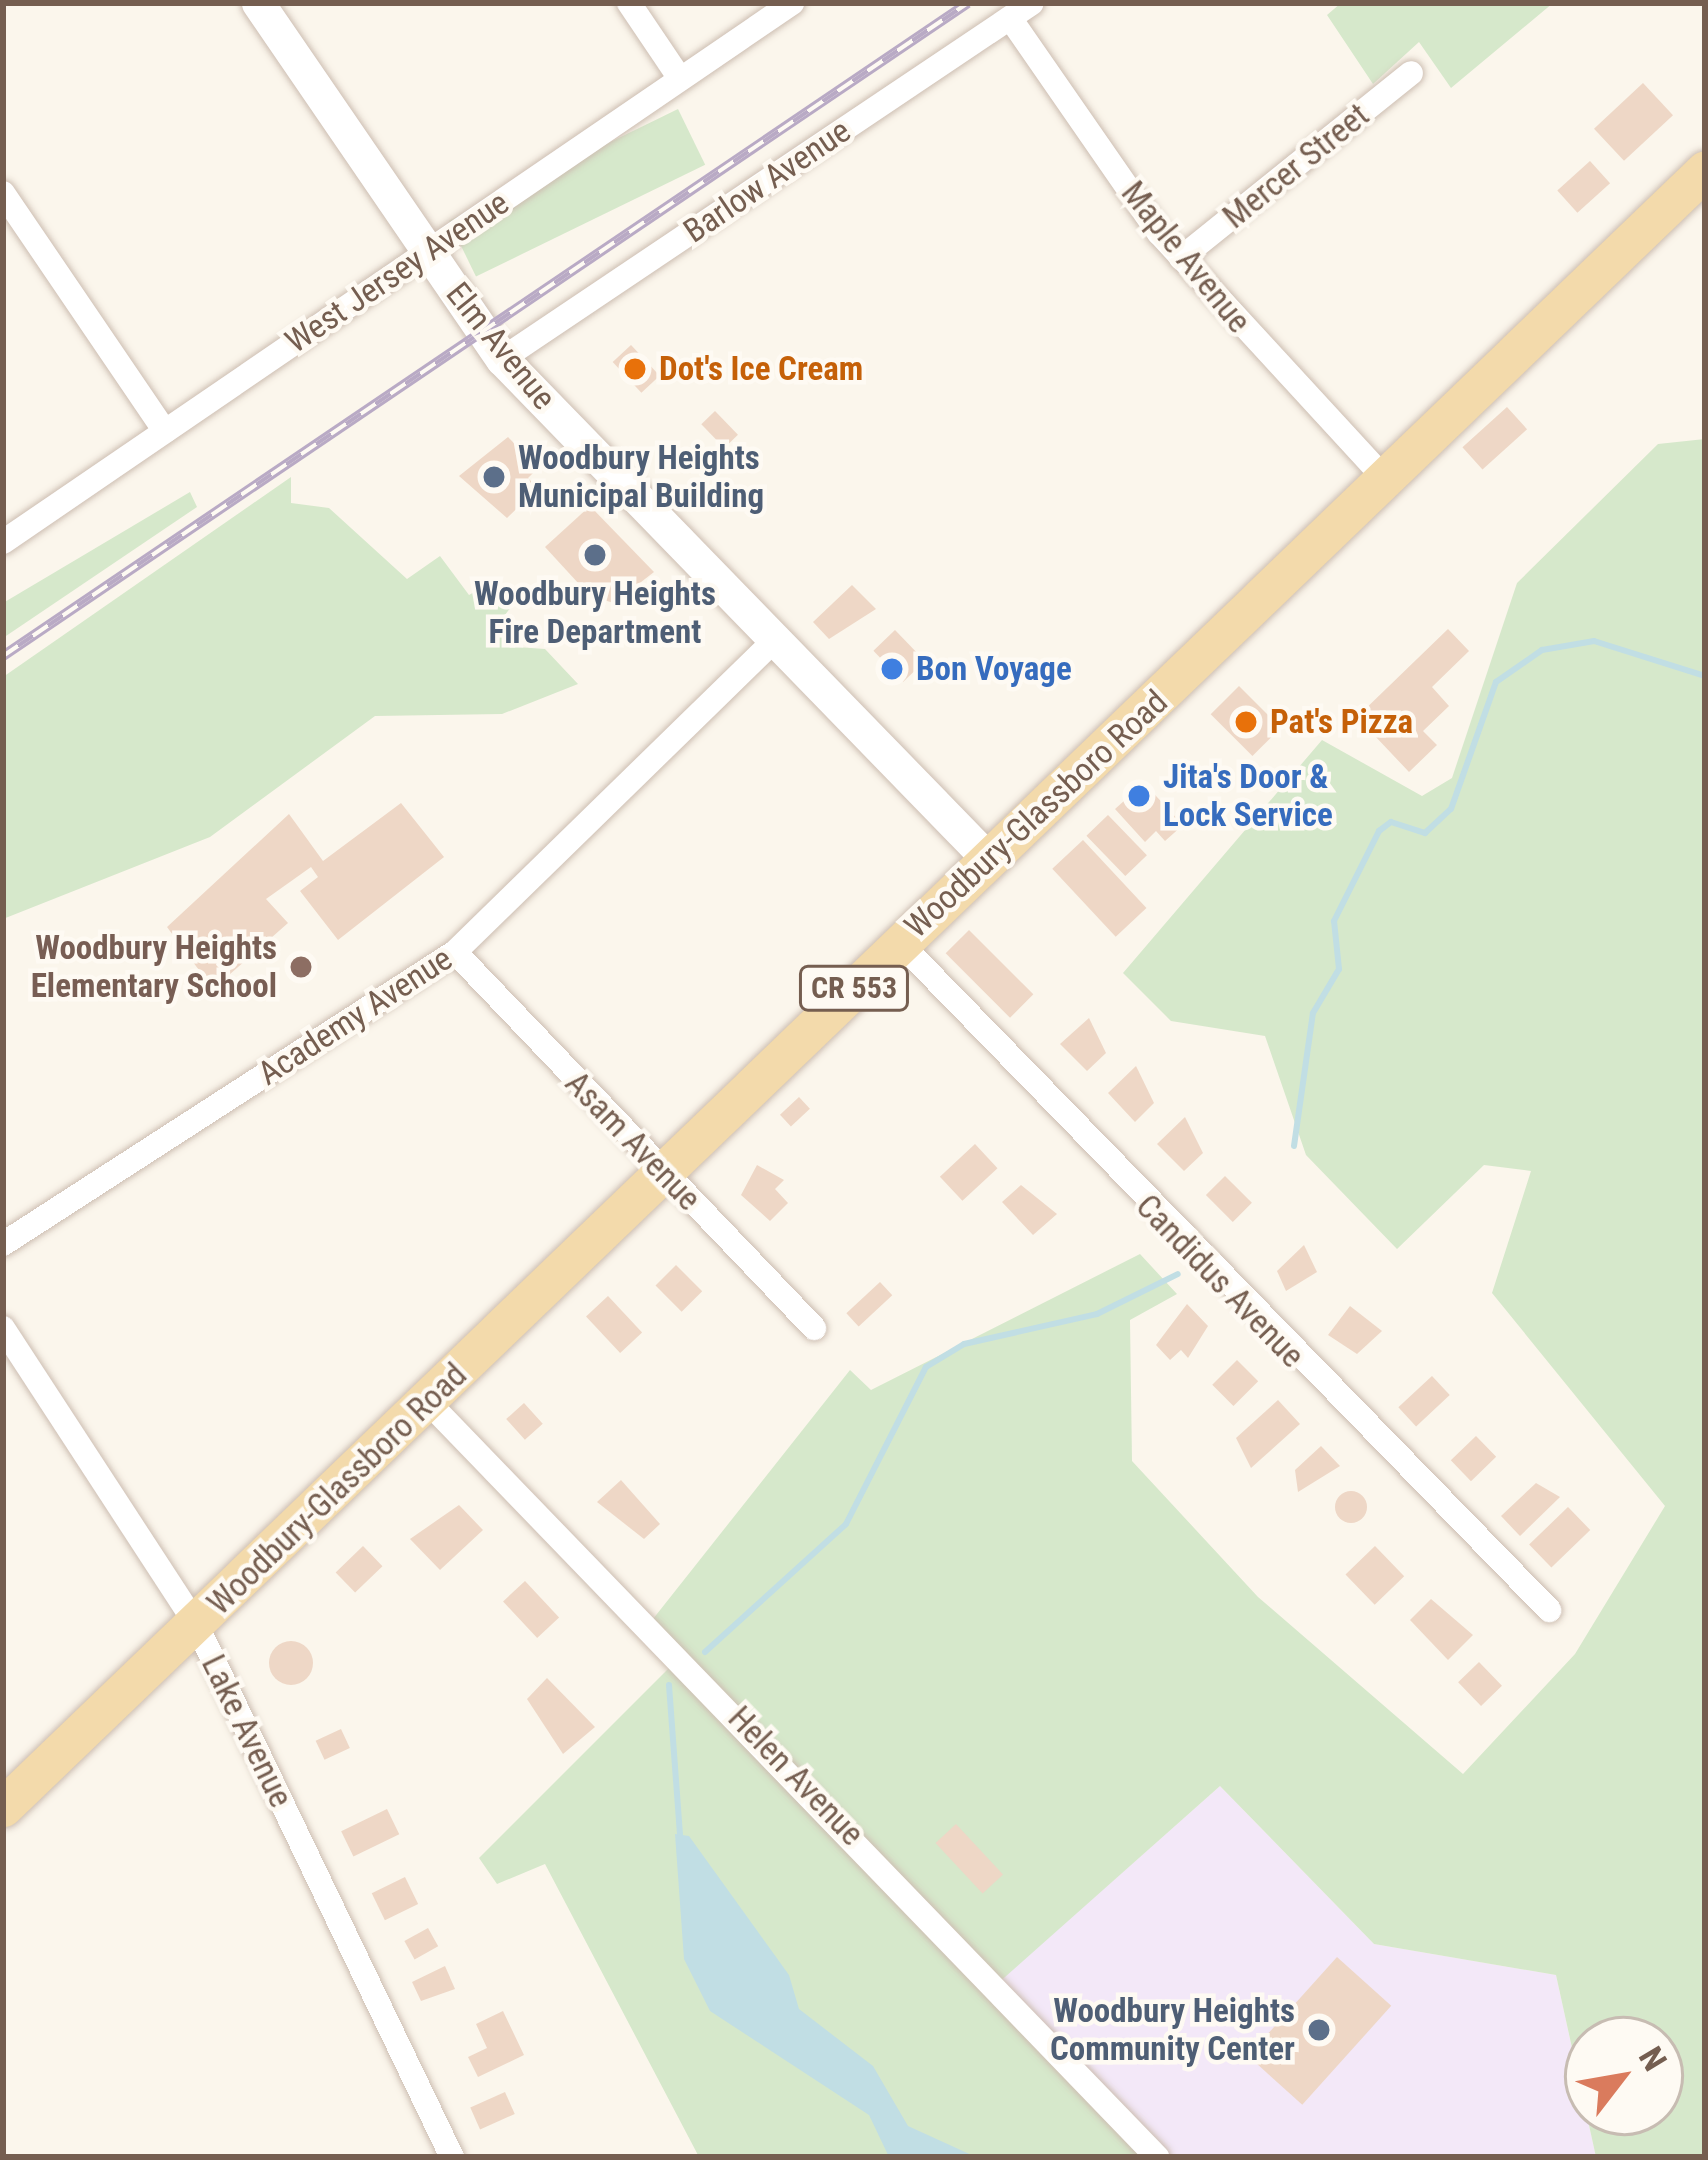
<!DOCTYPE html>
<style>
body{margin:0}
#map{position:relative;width:1708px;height:2160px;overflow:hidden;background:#fbf6ec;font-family:"Roboto Condensed",sans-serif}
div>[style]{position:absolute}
.education>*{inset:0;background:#f3e8f8}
.green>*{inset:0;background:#d6e8cb;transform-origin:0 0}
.water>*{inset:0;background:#c1dee4}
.stream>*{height:6px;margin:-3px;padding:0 3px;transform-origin:3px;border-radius:3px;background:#c1dee4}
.building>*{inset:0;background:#eed7c6;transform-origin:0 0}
.round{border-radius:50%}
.roads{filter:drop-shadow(0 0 3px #cdbeb2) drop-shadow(0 0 3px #cdbeb2)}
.minor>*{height:24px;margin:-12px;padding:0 12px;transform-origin:12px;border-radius:12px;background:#fff}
.secondary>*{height:33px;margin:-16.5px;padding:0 16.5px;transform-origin:16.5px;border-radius:16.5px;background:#fff}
.primary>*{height:39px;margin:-19.5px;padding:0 19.5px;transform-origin:19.5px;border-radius:19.5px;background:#f3daab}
.rail>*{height:10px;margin-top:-5px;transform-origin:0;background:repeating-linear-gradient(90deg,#fefaf3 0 18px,#b9aac5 0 36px);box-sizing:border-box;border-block:3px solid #b9aac5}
.dots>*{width:33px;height:33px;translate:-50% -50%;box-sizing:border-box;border:6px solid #fefaf3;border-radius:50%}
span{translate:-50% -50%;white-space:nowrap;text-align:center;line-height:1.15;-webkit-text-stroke:9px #fefaf3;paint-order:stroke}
.shield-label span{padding:3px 9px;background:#fefaf3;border:3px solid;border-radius:9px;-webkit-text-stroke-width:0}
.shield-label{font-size:30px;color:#755e50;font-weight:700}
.street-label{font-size:33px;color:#755e50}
.food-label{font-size:33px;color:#c56008;font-weight:700}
.left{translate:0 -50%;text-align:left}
.service-label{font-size:33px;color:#4e5e75;font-weight:700}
.right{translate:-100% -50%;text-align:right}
.shop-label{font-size:33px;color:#366cbe;font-weight:700}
.education-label{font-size:33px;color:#785e54;font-weight:700}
.frame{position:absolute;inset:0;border:6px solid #755e50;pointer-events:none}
.north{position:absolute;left:1564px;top:2016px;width:120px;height:120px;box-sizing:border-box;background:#fefaf3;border:3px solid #c7bcb2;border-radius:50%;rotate:59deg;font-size:33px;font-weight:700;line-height:48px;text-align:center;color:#755e50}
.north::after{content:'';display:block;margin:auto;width:42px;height:54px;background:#da7b5d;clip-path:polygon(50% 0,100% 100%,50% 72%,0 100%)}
</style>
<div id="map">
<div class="education">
<i style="clip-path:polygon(1220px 1786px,1374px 1944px,1556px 1975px,1596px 2157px,1163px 2157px,995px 1985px)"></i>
</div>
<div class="green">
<i style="clip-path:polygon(1341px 3px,1553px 3px,1451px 88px,1419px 42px,1373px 84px,1327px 15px)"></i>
<i style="left:678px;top:109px;width:62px;height:255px;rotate:64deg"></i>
<i style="clip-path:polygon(evenodd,1705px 439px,1705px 2157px,1596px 2157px,1556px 1975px,1374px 1944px,1220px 1786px,996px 1985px,1163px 2157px,699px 2157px,545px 1864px,497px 1884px,479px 1858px,682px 1655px,653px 1619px,850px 1370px,871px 1390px,1140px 1254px,1177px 1294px,1130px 1320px,1132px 1461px,1258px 1597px,1463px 1774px,1575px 1654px,1665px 1506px,1492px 1293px,1531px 1171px,1484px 1165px,1397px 1249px,1306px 1155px,1265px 1036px,1171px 1021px,1123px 973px,1322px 740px,1422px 796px,1452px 778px,1517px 583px,1658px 444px,1705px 439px,1588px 2040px,1660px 2040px,1660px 2112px,1588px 2112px,1588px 2040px)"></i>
<i style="clip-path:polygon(291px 477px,291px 503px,329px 508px,407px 579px,440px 556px,469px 595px,494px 581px,514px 603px,496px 627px,517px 647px,545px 649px,578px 684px,502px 714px,375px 716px,210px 837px,3px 919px,3px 677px)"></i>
<i style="clip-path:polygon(190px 492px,197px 507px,3px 638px,3px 603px)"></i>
</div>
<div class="water">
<i style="clip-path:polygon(675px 1834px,689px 1836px,789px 1975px,799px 2009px,873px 2066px,908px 2126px,976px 2157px,889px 2157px,869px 2115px,710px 2011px,684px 1959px)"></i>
</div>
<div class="stream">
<i style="left:1294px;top:1146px;width:134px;rotate:-81.9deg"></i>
<i style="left:1313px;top:1013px;width:51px;rotate:-59.4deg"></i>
<i style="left:1339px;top:969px;width:48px;rotate:-95.9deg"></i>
<i style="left:1334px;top:921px;width:101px;rotate:-63.4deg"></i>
<i style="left:1379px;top:831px;width:15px;rotate:-37deg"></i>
<i style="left:1391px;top:822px;width:36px;rotate:18deg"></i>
<i style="left:1425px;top:833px;width:35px;rotate:-43deg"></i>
<i style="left:1451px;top:809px;width:135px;rotate:-70.5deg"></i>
<i style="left:1496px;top:682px;width:56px;rotate:-34.8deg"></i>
<i style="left:1542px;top:650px;width:53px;rotate:-9.8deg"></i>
<i style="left:1594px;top:641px;width:116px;rotate:17.5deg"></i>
<i style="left:705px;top:1652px;width:190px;rotate:-42.2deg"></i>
<i style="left:846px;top:1524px;width:176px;rotate:-63deg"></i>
<i style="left:926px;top:1367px;width:44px;rotate:-31.2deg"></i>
<i style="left:964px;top:1344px;width:136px;rotate:-12.7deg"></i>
<i style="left:1097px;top:1314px;width:90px;rotate:-26.3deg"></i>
<i style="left:669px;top:1685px;width:150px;rotate:85.8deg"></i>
</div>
<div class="building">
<i style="left:1643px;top:83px;width:44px;height:67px;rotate:47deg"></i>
<i style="left:1590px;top:161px;width:30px;height:44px;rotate:48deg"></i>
<i style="left:631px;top:345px;width:42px;height:25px;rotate:47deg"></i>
<i style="left:1507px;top:407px;width:30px;height:60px;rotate:48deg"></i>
<i style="left:715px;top:411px;width:33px;height:19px;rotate:46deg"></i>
<i style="clip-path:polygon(508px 437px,538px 468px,528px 478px,538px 488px,507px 518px,459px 476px)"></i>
<i style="clip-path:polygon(590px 506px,654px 572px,614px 603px,590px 596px,545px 547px)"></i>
<i style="clip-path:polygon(852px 585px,876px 609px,829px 639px,813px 622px)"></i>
<i style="clip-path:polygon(1448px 629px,1469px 651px,1432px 687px,1449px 706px,1423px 731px,1437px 745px,1409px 772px,1357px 717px)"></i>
<i style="left:895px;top:630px;width:43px;height:30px;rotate:46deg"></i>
<i style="left:1239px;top:686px;width:59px;height:40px;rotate:45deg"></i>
<i style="clip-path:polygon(1144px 783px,1183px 825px,1165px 841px,1156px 831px,1145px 842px,1115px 809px)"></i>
<i style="clip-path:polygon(401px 803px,444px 857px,338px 940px,300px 891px,318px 877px,311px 867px,266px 899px,288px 923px,213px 989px,167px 927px,289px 814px,323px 861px)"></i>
<i style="left:1108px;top:815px;width:56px;height:30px;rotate:46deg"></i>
<i style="left:1083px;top:840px;width:93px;height:42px;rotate:47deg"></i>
<i style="left:969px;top:930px;width:91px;height:33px;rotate:45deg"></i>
<i style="clip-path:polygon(1089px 1018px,1106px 1053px,1087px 1071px,1060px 1044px)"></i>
<i style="clip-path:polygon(1136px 1066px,1154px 1103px,1135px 1122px,1108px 1093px)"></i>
<i style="left:799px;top:1097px;width:16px;height:26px;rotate:47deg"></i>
<i style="clip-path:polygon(1185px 1117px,1203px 1153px,1184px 1171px,1157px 1144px)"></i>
<i style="left:975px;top:1144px;width:33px;height:48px;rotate:47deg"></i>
<i style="clip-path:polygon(757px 1165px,784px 1180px,775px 1189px,788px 1203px,770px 1221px,741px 1195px)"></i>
<i style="left:1225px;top:1176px;width:38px;height:27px;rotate:45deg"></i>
<i style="clip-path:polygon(1021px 1185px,1057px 1214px,1033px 1235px,1002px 1202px)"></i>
<i style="clip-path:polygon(1304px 1245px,1317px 1272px,1286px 1291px,1277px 1271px)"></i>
<i style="left:676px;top:1265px;width:37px;height:29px;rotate:45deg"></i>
<i style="left:880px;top:1282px;width:18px;height:46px;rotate:47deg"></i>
<i style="left:608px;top:1296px;width:50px;height:30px;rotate:47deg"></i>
<i style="clip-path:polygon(1187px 1304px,1208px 1326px,1188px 1358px,1181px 1350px,1170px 1360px,1156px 1345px)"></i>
<i style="clip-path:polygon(1350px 1306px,1382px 1331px,1357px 1354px,1328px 1335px)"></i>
<i style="left:1237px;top:1360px;width:30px;height:35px;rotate:45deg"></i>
<i style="left:1432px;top:1376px;width:26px;height:46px;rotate:47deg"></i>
<i style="clip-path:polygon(1278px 1400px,1300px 1424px,1251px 1468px,1236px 1438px)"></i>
<i style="left:524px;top:1403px;width:28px;height:24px;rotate:48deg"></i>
<i style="left:1476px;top:1436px;width:29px;height:35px;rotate:46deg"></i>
<i style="clip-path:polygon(1321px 1446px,1340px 1466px,1298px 1492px,1295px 1470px)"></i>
<i style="clip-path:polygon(621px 1480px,660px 1524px,644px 1539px,597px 1502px)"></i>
<i style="clip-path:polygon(1536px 1483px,1560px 1497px,1520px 1536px,1501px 1516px)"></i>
<i class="round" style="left:1335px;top:1491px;width:32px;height:32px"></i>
<i style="clip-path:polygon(459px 1505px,483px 1530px,440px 1570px,410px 1539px)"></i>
<i style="left:1568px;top:1507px;width:32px;height:54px;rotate:46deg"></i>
<i style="left:363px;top:1546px;width:28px;height:38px;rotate:46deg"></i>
<i style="left:1375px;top:1546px;width:42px;height:41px;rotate:46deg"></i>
<i style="left:525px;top:1581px;width:50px;height:30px;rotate:47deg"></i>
<i style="clip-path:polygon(1431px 1599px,1473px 1635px,1448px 1660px,1410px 1620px)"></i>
<i class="round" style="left:269px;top:1641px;width:44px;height:44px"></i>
<i style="left:1479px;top:1662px;width:33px;height:29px;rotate:46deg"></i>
<i style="clip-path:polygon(547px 1678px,595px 1727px,563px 1754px,527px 1699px)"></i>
<i style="left:341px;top:1729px;width:21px;height:28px;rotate:65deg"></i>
<i style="left:387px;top:1809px;width:28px;height:51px;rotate:64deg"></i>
<i style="left:956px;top:1824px;width:69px;height:28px;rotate:47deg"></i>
<i style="left:405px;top:1877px;width:30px;height:37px;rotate:64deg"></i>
<i style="left:428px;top:1928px;width:21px;height:27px;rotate:61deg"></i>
<i style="left:1337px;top:1957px;width:73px;height:133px;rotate:42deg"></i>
<i style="clip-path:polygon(445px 1966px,455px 1989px,421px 2001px,412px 1982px)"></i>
<i style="clip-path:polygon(503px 2011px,524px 2055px,478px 2077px,468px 2057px,487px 2048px,476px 2024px)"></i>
<i style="left:505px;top:2092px;width:24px;height:38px;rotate:66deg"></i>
</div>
<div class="roads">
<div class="minor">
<i style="left:629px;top:3px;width:89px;rotate:56deg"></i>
<i style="left:1010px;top:18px;width:262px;rotate:55.3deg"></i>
<i style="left:1159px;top:233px;width:333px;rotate:47.4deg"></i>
<i style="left:3px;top:193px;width:288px;rotate:55.8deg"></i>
<i style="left:1181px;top:258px;width:295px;rotate:-38.8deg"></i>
<i style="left:502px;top:359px;width:638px;rotate:-33.89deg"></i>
<i style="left:3px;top:542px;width:956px;rotate:-34.34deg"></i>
<i style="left:900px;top:943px;width:931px;rotate:45.78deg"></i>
<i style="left:455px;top:952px;width:520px;rotate:46.32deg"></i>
<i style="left:3px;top:1244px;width:538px;rotate:-32.86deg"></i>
<i style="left:455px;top:952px;width:446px;rotate:-44.3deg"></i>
<i style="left:3px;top:1328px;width:353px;rotate:56.9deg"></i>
<i style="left:196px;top:1624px;width:591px;rotate:64.35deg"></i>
<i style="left:428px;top:1402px;width:1050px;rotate:46deg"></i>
</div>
<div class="secondary">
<i style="left:258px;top:3px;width:432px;rotate:55.6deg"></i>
<i style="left:502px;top:359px;width:697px;rotate:45.81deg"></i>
</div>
<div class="primary">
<i style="left:3px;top:1807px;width:2361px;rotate:-43.88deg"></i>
</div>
</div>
<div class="rail">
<i style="left:3px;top:656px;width:1165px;rotate:-34.09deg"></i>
</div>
<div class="dots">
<i style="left:635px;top:369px;background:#e8710a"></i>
<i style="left:494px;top:477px;background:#5c6f8a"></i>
<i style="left:595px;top:555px;background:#5c6f8a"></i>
<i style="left:892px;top:669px;background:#3f7fe0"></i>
<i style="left:1246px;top:722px;background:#e8710a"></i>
<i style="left:1139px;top:796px;background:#3f7fe0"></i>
<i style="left:301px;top:967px;background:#8d6e63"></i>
<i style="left:1319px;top:2030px;background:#5c6f8a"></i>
</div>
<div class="shield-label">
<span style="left:854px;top:988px">CR 553</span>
</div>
<div class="street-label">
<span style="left:1296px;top:166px;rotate:-39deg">Mercer Street</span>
<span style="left:767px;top:181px;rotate:-34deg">Barlow Avenue</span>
<span style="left:1186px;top:257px;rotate:51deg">Maple Avenue</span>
<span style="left:397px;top:272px;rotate:-34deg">West Jersey Avenue</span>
<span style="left:501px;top:346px;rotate:51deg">Elm Avenue</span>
<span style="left:1036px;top:814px;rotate:-43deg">Woodbury-Glassboro Road</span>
<span style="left:355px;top:1016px;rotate:-33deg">Academy Avenue</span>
<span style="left:633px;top:1141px;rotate:46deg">Asam Avenue</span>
<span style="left:1220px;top:1281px;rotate:46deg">Candidus Avenue</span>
<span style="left:337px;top:1489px;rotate:-44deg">Woodbury-Glassboro Road</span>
<span style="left:247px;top:1731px;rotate:64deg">Lake Avenue</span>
<span style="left:796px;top:1776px;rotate:46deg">Helen Avenue</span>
</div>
<div class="food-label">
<span class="left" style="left:659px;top:369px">Dot's Ice Cream</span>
<span class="left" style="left:1270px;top:722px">Pat's Pizza</span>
</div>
<div class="service-label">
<span class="left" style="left:518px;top:477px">Woodbury Heights<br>Municipal Building</span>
<span style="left:595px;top:613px">Woodbury Heights<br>Fire Department</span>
<span class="right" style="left:1295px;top:2030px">Woodbury Heights<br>Community Center</span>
</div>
<div class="shop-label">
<span class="left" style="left:916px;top:669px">Bon Voyage</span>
<span class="left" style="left:1163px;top:796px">Jita's Door &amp;<br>Lock Service</span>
</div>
<div class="education-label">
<span class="right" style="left:277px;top:967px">Woodbury Heights<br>Elementary School</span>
</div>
<div class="frame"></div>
<div class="north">N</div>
</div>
